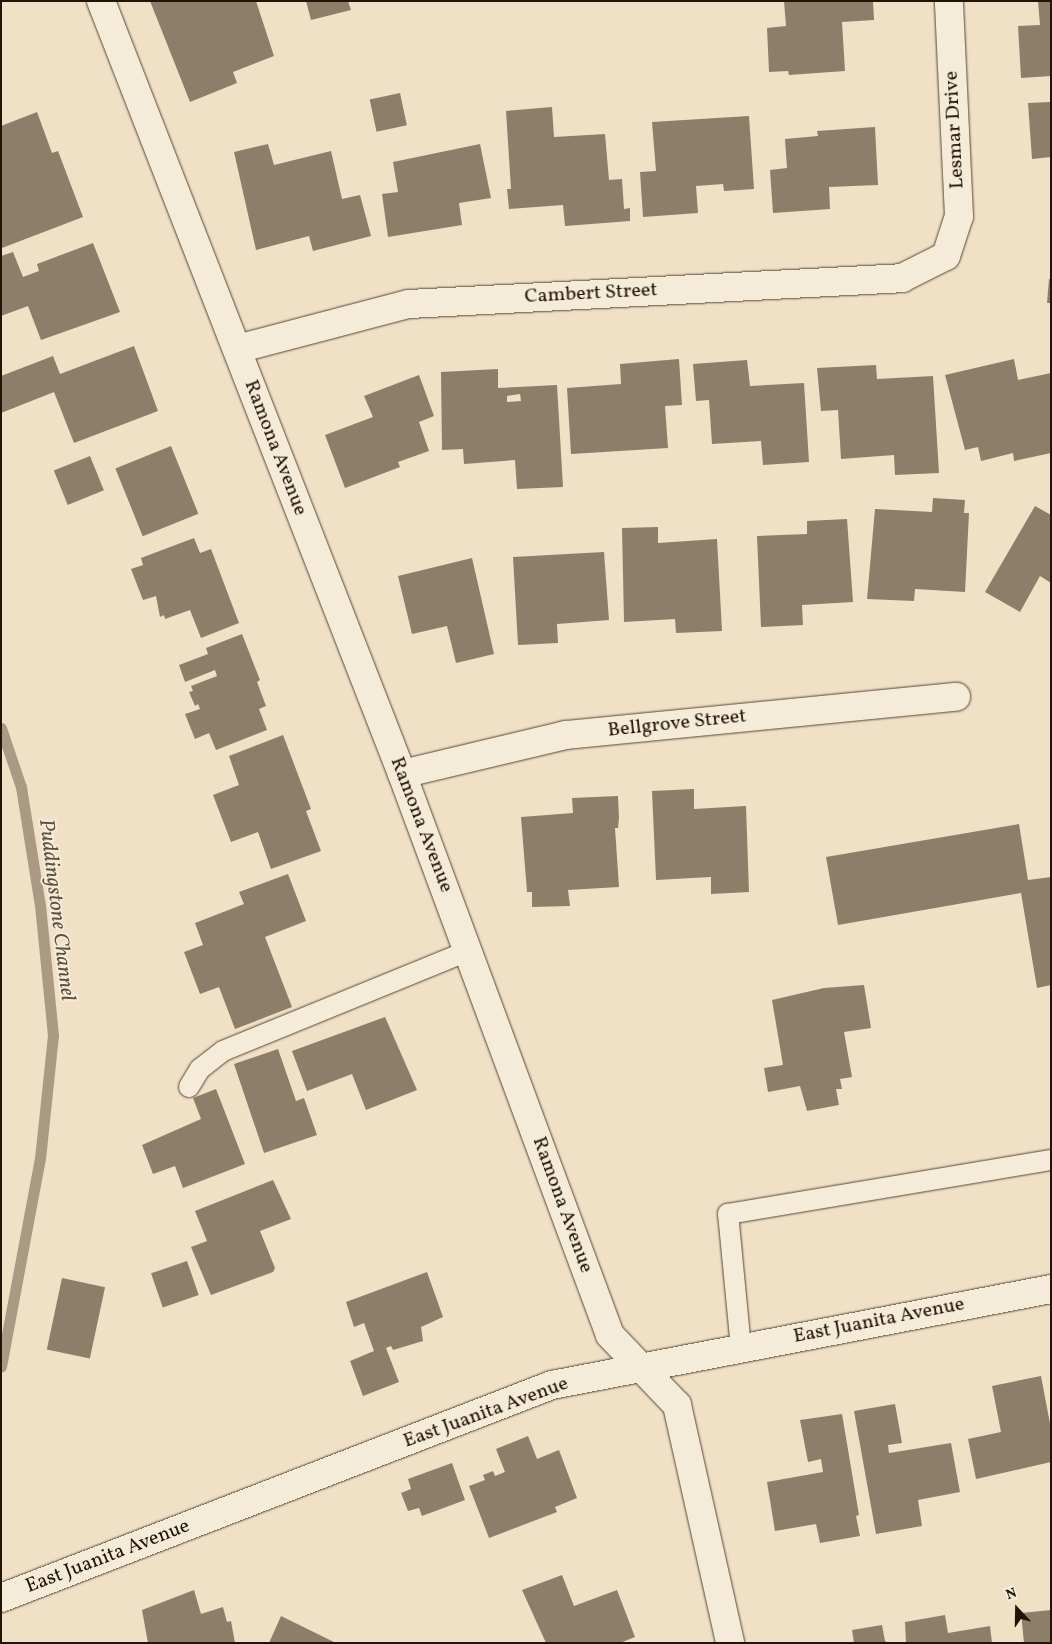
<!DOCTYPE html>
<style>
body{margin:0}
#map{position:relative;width:1052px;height:1644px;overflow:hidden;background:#f0e0c5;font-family:Vollkorn,serif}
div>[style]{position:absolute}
.stream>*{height:11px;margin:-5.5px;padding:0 5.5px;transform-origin:5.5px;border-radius:5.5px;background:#aa9a84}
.building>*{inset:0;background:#8d7e69;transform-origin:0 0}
.roads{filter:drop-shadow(0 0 1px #554635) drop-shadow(0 0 1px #554635)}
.service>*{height:20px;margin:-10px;padding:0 10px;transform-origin:10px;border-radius:10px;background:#f5ebd9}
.minor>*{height:28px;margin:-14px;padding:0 14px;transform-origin:14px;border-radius:14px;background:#f5ebd9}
.tertiary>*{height:28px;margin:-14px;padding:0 14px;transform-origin:14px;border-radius:14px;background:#f5ebd9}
span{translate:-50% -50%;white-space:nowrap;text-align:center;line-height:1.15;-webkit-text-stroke:4px #f5ebd9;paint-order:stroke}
.street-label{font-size:20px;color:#211305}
.water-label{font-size:21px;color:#5f503e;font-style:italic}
.frame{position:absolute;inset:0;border:2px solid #211305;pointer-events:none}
.north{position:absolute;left:992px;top:1584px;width:50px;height:50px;-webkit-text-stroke:4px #f5ebd9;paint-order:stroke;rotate:339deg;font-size:14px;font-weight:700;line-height:20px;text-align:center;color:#211305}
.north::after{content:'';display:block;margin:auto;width:18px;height:22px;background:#211305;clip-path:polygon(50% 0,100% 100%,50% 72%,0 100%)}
</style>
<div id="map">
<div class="stream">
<i style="left:1px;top:728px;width:62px;rotate:71.3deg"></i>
<i style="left:21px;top:787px;width:120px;rotate:80.9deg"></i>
<i style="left:40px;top:905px;width:131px;rotate:84.3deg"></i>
<i style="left:53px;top:1035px;width:124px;rotate:96deg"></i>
<i style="left:40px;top:1158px;width:212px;rotate:100.6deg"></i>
</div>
<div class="building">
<i style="clip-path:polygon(150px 1px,256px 1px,274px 56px,233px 72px,237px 83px,190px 102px)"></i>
<i style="clip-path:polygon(306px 1px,348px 1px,351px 10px,311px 20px)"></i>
<i style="clip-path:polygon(784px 1px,873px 1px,874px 20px,842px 22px,845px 71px,789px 75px,788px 71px,769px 72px,767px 28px,786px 26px)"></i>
<i style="clip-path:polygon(1038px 1px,1051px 1px,1051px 76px,1021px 78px,1018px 26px,1040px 25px)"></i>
<i style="left:400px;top:93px;width:33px;height:31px;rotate:78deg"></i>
<i style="clip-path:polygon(1051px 102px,1051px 157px,1032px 159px,1028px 103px)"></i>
<i style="clip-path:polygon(552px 107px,554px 137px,605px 134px,609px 180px,622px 179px,624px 209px,630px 208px,630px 221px,565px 226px,563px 205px,509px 209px,507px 189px,511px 189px,506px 111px)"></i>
<i style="clip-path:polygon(37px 112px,52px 153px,58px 151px,83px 217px,2px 248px,1px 126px)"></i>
<i style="clip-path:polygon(749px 116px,754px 189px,724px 191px,723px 184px,696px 186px,698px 213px,643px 217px,640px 172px,656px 171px,652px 122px)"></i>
<i style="clip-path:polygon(875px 127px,878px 185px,829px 187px,830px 209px,773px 213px,770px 170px,787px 168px,785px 139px,818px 136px,817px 131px)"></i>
<i style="clip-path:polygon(268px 144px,274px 165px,331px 151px,342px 199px,360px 195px,371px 236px,313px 251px,309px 236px,256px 250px,234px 152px)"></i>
<i style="clip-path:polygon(480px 144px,491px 198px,459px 203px,462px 225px,388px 237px,382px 194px,398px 192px,393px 162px)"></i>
<i style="clip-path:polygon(93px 243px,120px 312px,41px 340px,28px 306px,1px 316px,1px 256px,13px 252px,23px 277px,39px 271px,37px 264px)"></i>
<i style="clip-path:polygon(1049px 279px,1051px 279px,1051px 303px,1047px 303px)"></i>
<i style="clip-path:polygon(134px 346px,158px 411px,74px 443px,54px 392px,1px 413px,1px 376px,53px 356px,60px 374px)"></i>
<i style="clip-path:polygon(679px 359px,682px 405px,665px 406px,668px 448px,571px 454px,567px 388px,621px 384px,620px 364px)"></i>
<i style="clip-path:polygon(1014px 359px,1018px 380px,1051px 373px,1051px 453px,1014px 461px,1013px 453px,981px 461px,978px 447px,965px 450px,945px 375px)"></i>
<i style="clip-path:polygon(747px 360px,750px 386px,804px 383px,809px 462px,763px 465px,761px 441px,712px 444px,709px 400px,696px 401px,693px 364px)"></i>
<i style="clip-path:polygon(876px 365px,877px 379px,933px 376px,939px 473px,895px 475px,894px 455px,841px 459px,838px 410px,821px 411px,817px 368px)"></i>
<i style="clip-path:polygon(evenodd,498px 369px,498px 388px,557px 385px,563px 487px,517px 489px,515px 460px,464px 464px,463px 449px,442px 450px,441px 372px,498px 369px,520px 394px,521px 401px,507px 402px,507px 396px,520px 394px)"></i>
<i style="clip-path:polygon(419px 375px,434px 416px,419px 422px,429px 451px,398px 462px,400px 467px,345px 488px,325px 435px,373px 417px,364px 396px)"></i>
<i style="left:171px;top:446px;width:73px;height:60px;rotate:68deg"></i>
<i style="left:90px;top:456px;width:37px;height:39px;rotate:68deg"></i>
<i style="clip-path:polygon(933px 498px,965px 500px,964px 513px,969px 513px,965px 592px,915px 589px,914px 601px,867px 599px,875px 509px,932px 512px)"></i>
<i style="clip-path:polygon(1035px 506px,1051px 515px,1051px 583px,1040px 576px,1020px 612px,985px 592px)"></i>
<i style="clip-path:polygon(847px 519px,853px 602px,802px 605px,803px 625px,761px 627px,757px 536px,807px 534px,807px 521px)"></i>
<i style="clip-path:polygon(658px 527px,658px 543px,717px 539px,722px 631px,676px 633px,675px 619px,624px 622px,622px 528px)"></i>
<i style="clip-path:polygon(194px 538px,200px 553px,211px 549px,239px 623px,201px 638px,190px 610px,165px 619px,164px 615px,160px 617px,156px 596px,143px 600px,131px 569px,143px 565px,141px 558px)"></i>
<i style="clip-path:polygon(604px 552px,609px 620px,557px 624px,558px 643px,518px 645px,513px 557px)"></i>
<i style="clip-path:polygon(472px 558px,494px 654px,456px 663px,447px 626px,412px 634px,398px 576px)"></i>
<i style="clip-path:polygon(242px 634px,260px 680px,257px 682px,266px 706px,259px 709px,267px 730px,216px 750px,209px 733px,195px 739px,185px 714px,200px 709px,198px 704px,195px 706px,189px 692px,193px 691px,191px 686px,217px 676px,215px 670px,185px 682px,179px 665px,208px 654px,206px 648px)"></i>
<i style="clip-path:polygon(283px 735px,311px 809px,306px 811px,321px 851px,271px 869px,258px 832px,231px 842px,213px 795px,239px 785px,229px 756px)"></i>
<i style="clip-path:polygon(694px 789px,694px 809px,746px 806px,749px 892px,711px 894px,711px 877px,656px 880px,652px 791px)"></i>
<i style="clip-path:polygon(618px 796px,619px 818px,618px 828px,615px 828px,619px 887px,568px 890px,570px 906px,532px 907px,532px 892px,527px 892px,521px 817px,573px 813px,572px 798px)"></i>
<i style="clip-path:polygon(1019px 824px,1028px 880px,1051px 877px,1051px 985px,1037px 988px,1021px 893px,838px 925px,826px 857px)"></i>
<i style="clip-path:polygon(288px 874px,306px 921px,265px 937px,292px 1007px,235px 1029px,219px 987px,200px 994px,184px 952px,203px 945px,195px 923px,244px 904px,239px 892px)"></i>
<i style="clip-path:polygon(864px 985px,871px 1028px,844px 1032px,852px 1077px,840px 1079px,842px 1089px,836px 1089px,839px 1105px,807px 1111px,800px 1086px,768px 1092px,764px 1068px,783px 1065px,772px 1000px,824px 988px)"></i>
<i style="clip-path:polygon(385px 1017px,417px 1090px,366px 1110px,352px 1074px,307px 1091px,292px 1051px)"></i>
<i style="clip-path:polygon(278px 1049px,296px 1101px,304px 1098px,317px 1135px,264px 1153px,234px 1064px)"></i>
<i style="clip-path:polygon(216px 1089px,245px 1164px,183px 1188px,175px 1166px,153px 1174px,142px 1145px,201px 1119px,193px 1098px)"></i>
<i style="clip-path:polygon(273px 1180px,291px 1219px,260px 1231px,275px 1268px,273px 1272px,211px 1295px,191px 1247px,207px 1241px,195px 1211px)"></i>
<i style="left:187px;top:1261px;width:36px;height:38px;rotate:71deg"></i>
<i style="clip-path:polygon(427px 1272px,443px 1317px,421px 1327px,423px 1341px,393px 1350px,391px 1346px,386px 1348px,399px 1382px,363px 1396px,350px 1361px,374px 1351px,364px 1323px,354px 1327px,346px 1302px)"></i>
<i style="left:62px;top:1278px;width:44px;height:73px;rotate:12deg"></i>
<i style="clip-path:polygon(1041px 1376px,1051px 1429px,1051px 1462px,976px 1479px,968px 1439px,1001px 1432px,992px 1386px)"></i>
<i style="clip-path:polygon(895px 1404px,902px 1443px,888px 1445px,889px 1453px,951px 1443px,960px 1492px,918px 1500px,922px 1526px,876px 1534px,854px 1411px)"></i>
<i style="clip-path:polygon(842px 1414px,859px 1515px,856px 1516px,860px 1536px,820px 1543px,816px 1524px,775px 1531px,767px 1482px,823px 1472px,821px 1459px,808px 1462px,800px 1420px)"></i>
<i style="clip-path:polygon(528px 1436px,537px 1459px,559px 1450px,577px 1498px,555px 1507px,557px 1512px,489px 1538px,469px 1486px,485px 1480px,483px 1475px,493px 1471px,495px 1476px,505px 1472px,496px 1449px)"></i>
<i style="clip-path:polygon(452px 1463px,465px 1500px,422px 1516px,419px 1508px,408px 1511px,401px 1493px,411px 1489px,408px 1479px)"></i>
<i style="clip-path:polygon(562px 1575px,574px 1606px,617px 1590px,635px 1637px,620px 1643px,546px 1643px,522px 1590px)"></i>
<i style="clip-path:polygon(194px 1590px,201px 1614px,223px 1607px,227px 1622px,231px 1621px,235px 1643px,148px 1643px,142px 1610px)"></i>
<i style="clip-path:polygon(1051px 1610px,1051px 1643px,1024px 1643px,1021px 1613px)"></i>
<i style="clip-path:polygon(945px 1615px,948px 1633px,990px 1626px,992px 1643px,906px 1643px,905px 1622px)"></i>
<i style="clip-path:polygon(281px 1616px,336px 1643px,269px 1643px)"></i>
<i style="clip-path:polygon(882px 1625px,885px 1641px,888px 1643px,854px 1643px,852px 1630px)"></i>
</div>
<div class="roads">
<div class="service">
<i style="left:189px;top:1087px;width:21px;rotate:-59deg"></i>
<i style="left:200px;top:1069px;width:29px;rotate:-38deg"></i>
<i style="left:223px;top:1051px;width:265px;rotate:-22.2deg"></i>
<i style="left:741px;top:1348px;width:135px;rotate:-95.5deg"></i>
<i style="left:728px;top:1214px;width:327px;rotate:-9.5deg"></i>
</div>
<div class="minor">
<i style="left:101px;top:1px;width:830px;rotate:68.72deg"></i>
<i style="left:402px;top:774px;width:598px;rotate:69.66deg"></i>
<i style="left:610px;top:1335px;width:97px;rotate:46.3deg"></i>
<i style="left:677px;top:1405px;width:244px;rotate:77.4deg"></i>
<i style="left:237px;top:349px;width:178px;rotate:-14.7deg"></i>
<i style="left:409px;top:304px;width:494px;rotate:-3deg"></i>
<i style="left:902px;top:278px;width:49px;rotate:-26.6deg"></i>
<i style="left:946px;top:256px;width:42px;rotate:-72deg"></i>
<i style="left:959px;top:216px;width:215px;rotate:-92.7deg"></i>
<i style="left:402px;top:774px;width:169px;rotate:-13.4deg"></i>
<i style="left:566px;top:735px;width:392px;rotate:-5.6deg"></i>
</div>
<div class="tertiary">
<i style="left:1px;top:1598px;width:591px;rotate:-21.14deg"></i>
<i style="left:552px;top:1385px;width:508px;rotate:-10.89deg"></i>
</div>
</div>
<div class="street-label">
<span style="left:955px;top:130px;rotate:-93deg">Lesmar Drive</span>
<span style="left:591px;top:294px;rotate:-3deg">Cambert Street</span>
<span style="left:275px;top:448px;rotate:69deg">Ramona Avenue</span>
<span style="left:677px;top:724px;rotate:-6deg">Bellgrove Street</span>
<span style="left:421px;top:825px;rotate:69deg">Ramona Avenue</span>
<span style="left:562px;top:1205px;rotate:70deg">Ramona Avenue</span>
<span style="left:879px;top:1321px;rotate:-11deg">East Juanita Avenue</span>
<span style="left:486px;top:1413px;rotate:-20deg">East Juanita Avenue</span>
<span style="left:108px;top:1557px;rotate:-21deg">East Juanita Avenue</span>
</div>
<div class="water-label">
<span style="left:56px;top:910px;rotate:83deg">Puddingstone Channel</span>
</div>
<div class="frame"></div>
<div class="north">N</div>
</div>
